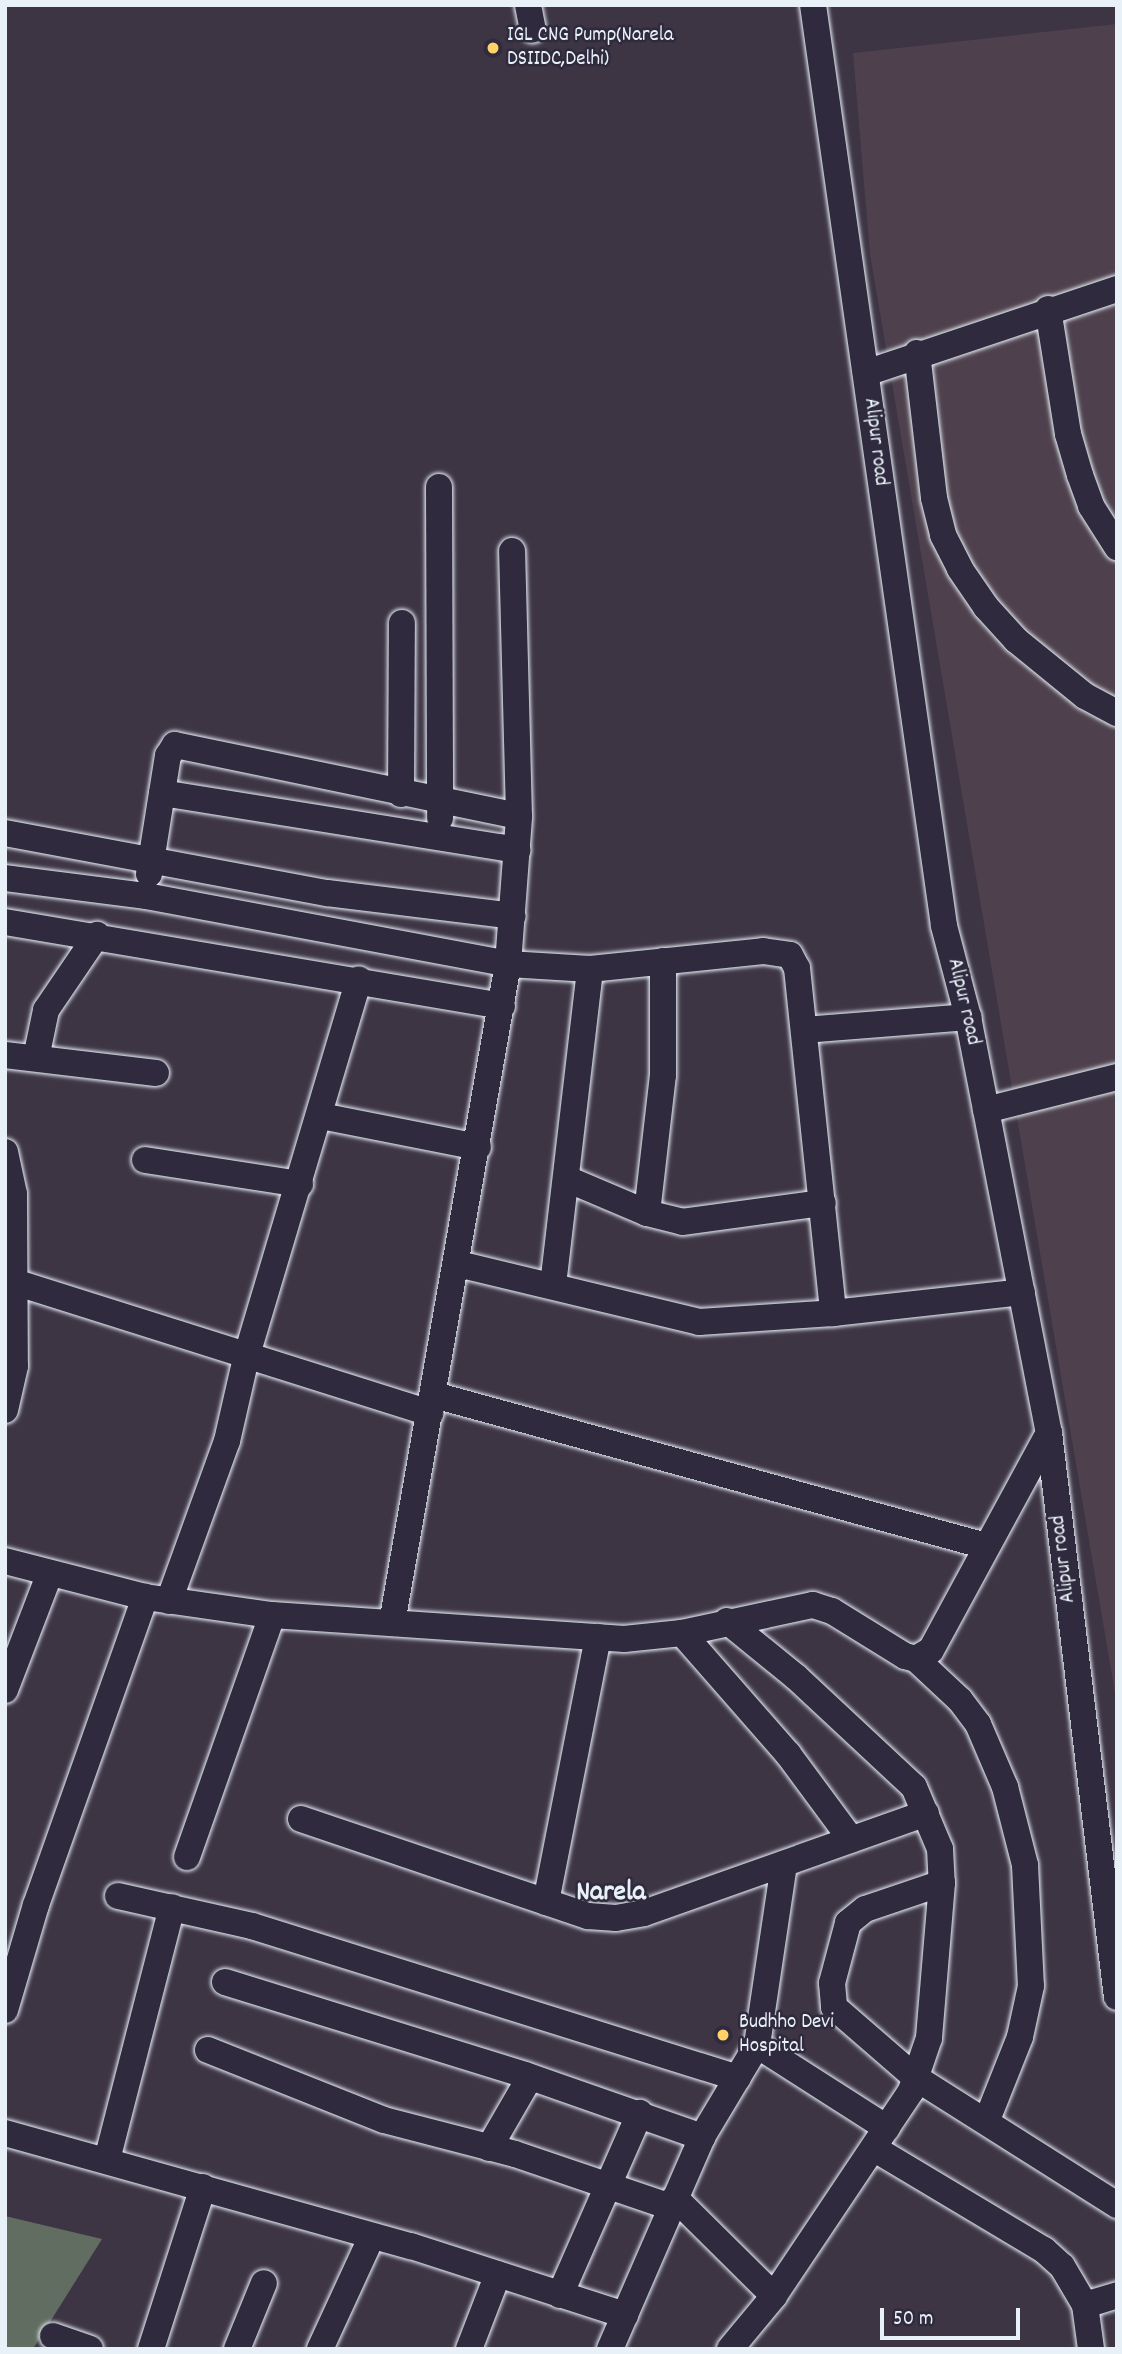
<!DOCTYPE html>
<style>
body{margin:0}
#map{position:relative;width:1122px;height:2354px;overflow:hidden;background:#3d3444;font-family:Dekko,sans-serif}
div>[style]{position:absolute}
.built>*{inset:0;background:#4e414d}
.green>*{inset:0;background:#626d61}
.roads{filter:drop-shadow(0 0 2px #e8f1f8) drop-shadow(0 0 2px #e8f1f8)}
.minor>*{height:26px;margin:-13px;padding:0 13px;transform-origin:13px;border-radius:13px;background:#2f2a3d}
.dots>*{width:19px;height:19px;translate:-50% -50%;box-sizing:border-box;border:4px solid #2f2a3d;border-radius:50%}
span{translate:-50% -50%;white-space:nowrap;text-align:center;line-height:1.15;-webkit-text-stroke:5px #2f2a3d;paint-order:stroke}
.poi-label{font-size:21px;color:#e8f1f8}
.left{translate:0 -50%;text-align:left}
.street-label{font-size:21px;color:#e8f1f8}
.district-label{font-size:28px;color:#e8f1f8;font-weight:700}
.frame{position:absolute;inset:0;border:7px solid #e8f1f8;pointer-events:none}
.scale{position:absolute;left:880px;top:2308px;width:140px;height:32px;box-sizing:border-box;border:4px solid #e8f1f8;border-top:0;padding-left:9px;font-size:21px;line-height:24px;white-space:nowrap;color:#e8f1f8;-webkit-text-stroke:5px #2f2a3d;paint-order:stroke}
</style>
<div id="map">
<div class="built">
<i style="clip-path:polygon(1117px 24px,1117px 1693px,1115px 1693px,870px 254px,853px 53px)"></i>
</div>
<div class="green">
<i style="clip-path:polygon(5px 2216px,102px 2239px,33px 2349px,5px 2349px)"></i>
</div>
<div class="roads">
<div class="minor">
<i style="left:528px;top:5px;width:25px;rotate:79deg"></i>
<i style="left:813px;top:5px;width:930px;rotate:81.9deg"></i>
<i style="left:944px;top:926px;width:94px;rotate:75.2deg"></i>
<i style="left:968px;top:1017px;width:424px;rotate:79deg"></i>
<i style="left:1049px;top:1433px;width:568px;rotate:83.13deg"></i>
<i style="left:1048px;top:309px;width:127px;rotate:80.9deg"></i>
<i style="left:1068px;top:434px;width:43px;rotate:73.7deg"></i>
<i style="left:1080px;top:475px;width:33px;rotate:70deg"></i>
<i style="left:1091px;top:506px;width:49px;rotate:57.6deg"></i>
<i style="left:917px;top:353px;width:146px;rotate:83.3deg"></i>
<i style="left:934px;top:498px;width:38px;rotate:76deg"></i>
<i style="left:943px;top:535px;width:38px;rotate:63deg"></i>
<i style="left:960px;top:569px;width:46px;rotate:55.6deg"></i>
<i style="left:986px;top:607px;width:45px;rotate:47.7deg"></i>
<i style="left:1016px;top:640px;width:89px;rotate:39.1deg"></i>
<i style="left:1085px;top:696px;width:36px;rotate:28deg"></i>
<i style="left:866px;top:373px;width:265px;rotate:-18.5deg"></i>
<i style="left:439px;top:487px;width:331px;rotate:89.8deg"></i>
<i style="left:162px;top:793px;width:360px;rotate:9.1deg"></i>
<i style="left:401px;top:794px;width:171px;rotate:-89.7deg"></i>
<i style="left:5px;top:833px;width:328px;rotate:10.6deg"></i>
<i style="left:327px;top:893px;width:187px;rotate:7deg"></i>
<i style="left:149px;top:874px;width:120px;rotate:-80.9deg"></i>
<i style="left:168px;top:756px;width:13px;rotate:-58deg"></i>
<i style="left:175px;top:745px;width:351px;rotate:11.7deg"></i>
<i style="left:5px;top:878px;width:142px;rotate:7.3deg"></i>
<i style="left:146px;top:896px;width:368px;rotate:10.6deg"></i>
<i style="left:508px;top:964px;width:82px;rotate:3.5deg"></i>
<i style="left:590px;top:969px;width:174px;rotate:-5.9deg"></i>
<i style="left:763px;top:951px;width:27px;rotate:8deg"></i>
<i style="left:790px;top:955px;width:15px;rotate:62deg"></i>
<i style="left:797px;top:968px;width:347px;rotate:84deg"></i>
<i style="left:5px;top:922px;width:504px;rotate:9.59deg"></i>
<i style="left:804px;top:1030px;width:165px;rotate:-4.5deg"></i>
<i style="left:5px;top:1055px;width:152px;rotate:6.8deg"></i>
<i style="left:36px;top:1058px;width:49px;rotate:-78.2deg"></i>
<i style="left:46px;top:1010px;width:91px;rotate:-55.8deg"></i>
<i style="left:986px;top:1110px;width:135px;rotate:-14.1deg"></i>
<i style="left:321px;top:1116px;width:160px;rotate:11.2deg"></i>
<i style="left:5px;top:1152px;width:43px;rotate:77.9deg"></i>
<i style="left:14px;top:1194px;width:172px;rotate:89.7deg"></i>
<i style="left:15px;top:1366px;width:45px;rotate:102.8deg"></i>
<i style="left:145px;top:1160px;width:157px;rotate:8.8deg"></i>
<i style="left:567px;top:1179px;width:87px;rotate:23deg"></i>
<i style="left:647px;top:1213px;width:36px;rotate:14deg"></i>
<i style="left:682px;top:1222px;width:142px;rotate:-7.7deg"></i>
<i style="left:647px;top:1213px;width:139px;rotate:-83.4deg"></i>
<i style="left:663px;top:1075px;width:114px;rotate:-90deg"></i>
<i style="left:458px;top:1264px;width:248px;rotate:13.5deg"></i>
<i style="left:699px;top:1322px;width:134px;rotate:-3.8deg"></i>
<i style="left:833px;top:1313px;width:190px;rotate:-6.3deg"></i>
<i style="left:5px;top:1279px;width:446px;rotate:17.5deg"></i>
<i style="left:553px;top:1285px;width:318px;rotate:-83.3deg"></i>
<i style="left:434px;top:1395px;width:572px;rotate:15.3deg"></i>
<i style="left:5px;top:1561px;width:145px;rotate:14.4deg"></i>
<i style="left:145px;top:1597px;width:128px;rotate:8.1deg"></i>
<i style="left:272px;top:1615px;width:353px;rotate:3.9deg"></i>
<i style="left:624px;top:1639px;width:58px;rotate:-5.9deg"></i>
<i style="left:682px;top:1633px;width:134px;rotate:-12.1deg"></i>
<i style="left:813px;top:1605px;width:20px;rotate:18deg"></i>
<i style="left:832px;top:1611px;width:86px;rotate:31.7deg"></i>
<i style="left:905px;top:1656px;width:11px;rotate:15deg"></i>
<i style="left:916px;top:1659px;width:17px;rotate:-31deg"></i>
<i style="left:931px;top:1650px;width:247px;rotate:-61.5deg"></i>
<i style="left:169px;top:1601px;width:170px;rotate:-70.1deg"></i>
<i style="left:227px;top:1441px;width:85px;rotate:-77.1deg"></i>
<i style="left:246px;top:1358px;width:395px;rotate:-73.4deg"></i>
<i style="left:727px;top:1621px;width:89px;rotate:39.1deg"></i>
<i style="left:796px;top:1677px;width:161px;rotate:43deg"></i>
<i style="left:914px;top:1787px;width:67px;rotate:67.2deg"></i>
<i style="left:940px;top:1849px;width:34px;rotate:87deg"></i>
<i style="left:942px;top:1883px;width:156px;rotate:94.8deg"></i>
<i style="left:929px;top:2038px;width:56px;rotate:108.8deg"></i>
<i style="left:911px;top:2091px;width:247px;rotate:123.8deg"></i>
<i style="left:774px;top:2296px;width:69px;rotate:129.7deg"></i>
<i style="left:392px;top:1623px;width:669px;rotate:-80.02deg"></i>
<i style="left:508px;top:964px;width:148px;rotate:-85.7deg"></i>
<i style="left:519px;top:816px;width:265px;rotate:-91.5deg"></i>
<i style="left:682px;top:1633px;width:161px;rotate:48.8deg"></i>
<i style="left:788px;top:1754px;width:106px;rotate:53.5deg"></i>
<i style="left:916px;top:1659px;width:60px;rotate:43deg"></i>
<i style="left:960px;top:1700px;width:30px;rotate:53deg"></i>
<i style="left:978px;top:1724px;width:69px;rotate:66.8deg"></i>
<i style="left:1005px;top:1787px;width:81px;rotate:75.6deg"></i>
<i style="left:1025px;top:1865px;width:121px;rotate:87.2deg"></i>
<i style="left:1031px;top:1986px;width:52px;rotate:102.2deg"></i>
<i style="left:1020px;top:2037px;width:89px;rotate:111.7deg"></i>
<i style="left:5px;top:1690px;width:125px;rotate:-69deg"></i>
<i style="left:301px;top:1819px;width:303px;rotate:18.7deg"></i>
<i style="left:588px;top:1916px;width:28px;rotate:4deg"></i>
<i style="left:616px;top:1918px;width:28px;rotate:-10deg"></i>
<i style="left:644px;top:1913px;width:299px;rotate:-19.5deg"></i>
<i style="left:187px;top:1857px;width:256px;rotate:-70.6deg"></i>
<i style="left:942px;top:1883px;width:81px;rotate:161.3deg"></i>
<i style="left:865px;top:1909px;width:22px;rotate:141deg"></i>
<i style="left:848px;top:1923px;width:62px;rotate:104.9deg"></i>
<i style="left:832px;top:1983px;width:24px;rotate:85deg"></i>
<i style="left:834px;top:2007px;width:108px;rotate:40.9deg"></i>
<i style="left:916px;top:2078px;width:238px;rotate:32.3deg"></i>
<i style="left:118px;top:1896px;width:137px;rotate:12.6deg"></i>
<i style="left:252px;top:1926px;width:509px;rotate:17.37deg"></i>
<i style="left:546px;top:1902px;width:270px;rotate:-78.9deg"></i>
<i style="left:225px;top:1982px;width:314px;rotate:17.2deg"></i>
<i style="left:525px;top:2075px;width:188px;rotate:19.3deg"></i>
<i style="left:5px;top:2010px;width:109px;rotate:-73.6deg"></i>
<i style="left:36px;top:1905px;width:327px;rotate:-70.5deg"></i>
<i style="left:757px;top:2045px;width:154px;rotate:32.6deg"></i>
<i style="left:208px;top:2050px;width:189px;rotate:21.7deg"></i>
<i style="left:384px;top:2120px;width:135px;rotate:14.5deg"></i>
<i style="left:515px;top:2154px;width:165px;rotate:18.8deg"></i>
<i style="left:5px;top:2133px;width:421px;rotate:15.6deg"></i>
<i style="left:411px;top:2246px;width:225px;rotate:17.9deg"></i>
<i style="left:489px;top:2148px;width:82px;rotate:-60deg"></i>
<i style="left:875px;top:2149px;width:197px;rotate:30.9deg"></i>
<i style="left:1044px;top:2250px;width:24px;rotate:42deg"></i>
<i style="left:1062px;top:2266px;width:45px;rotate:59.5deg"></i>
<i style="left:1085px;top:2305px;width:44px;rotate:82.2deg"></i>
<i style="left:107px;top:2160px;width:261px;rotate:-75.6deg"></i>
<i style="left:675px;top:2198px;width:139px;rotate:44.7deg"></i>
<i style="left:560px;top:2295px;width:199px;rotate:-66.3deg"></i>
<i style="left:1085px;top:2305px;width:34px;rotate:-17deg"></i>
<i style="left:53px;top:2336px;width:39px;rotate:19deg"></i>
<i style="left:151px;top:2349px;width:170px;rotate:-72.2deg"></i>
<i style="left:237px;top:2349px;width:71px;rotate:-67.8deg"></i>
<i style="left:320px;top:2349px;width:124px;rotate:-65.3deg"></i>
<i style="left:469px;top:2349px;width:80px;rotate:-68.9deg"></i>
<i style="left:610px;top:2349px;width:231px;rotate:-66.5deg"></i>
<i style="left:702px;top:2137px;width:107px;rotate:-59.1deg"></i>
<i style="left:757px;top:2045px;width:183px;rotate:-81.5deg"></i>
</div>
</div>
<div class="dots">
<i style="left:493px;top:48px;background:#ffd166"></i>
<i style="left:723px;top:2035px;background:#ffd166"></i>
</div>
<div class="poi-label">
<span class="left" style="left:507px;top:48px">IGL CNG Pump(Narela<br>DSIIDC,Delhi)</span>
<span class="left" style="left:739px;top:2035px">Budhho Devi<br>Hospital</span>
</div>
<div class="street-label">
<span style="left:875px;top:442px;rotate:83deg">Alipur road</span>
<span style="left:963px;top:1002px;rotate:77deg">Alipur road</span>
<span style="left:1064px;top:1559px;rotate:-97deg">Alipur road</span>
</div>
<div class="district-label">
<span style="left:611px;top:1894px">Narela</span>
</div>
<div class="frame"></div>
<div class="scale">50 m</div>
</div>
